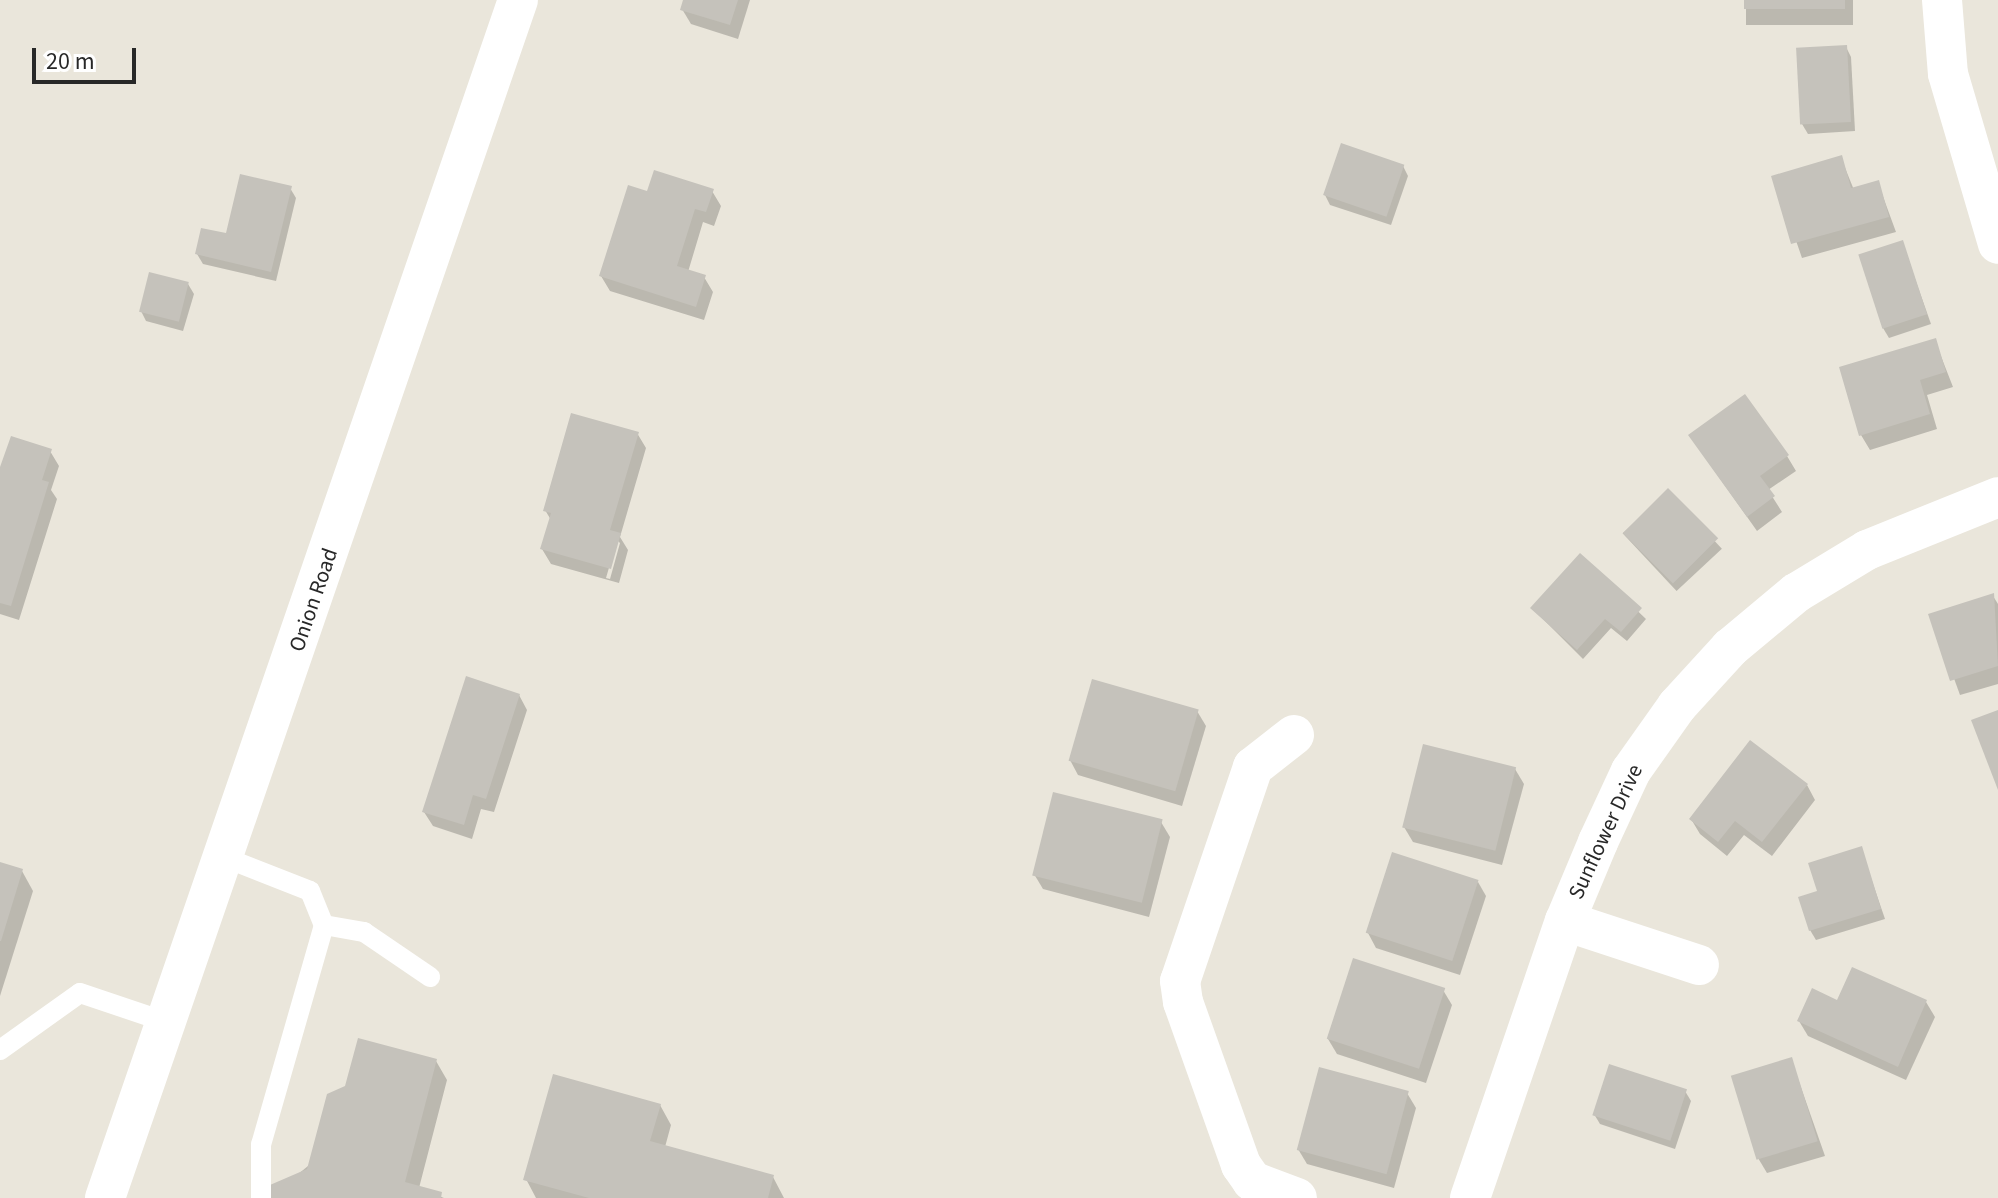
<!DOCTYPE html>
<style>
body{margin:0}
#map{position:relative;width:1998px;height:1198px;overflow:hidden;background:#eae6db;font-family:"Source Sans 3",sans-serif}
div>[style]{position:absolute}
.shadow>*{inset:0;background:#0003;transform-origin:0 0}
.building>*{inset:0;background:#c5c2bb;transform-origin:0 0}
.service>*{height:20px;margin:-10px;padding:0 10px;transform-origin:10px;border-radius:10px;background:#fff}
.minor>*{height:40px;margin:-20px;padding:0 20px;transform-origin:20px;border-radius:20px;background:#fff}
span{translate:-50% -50%;white-space:nowrap;text-align:center;line-height:1.15;-webkit-text-stroke:7px #fff;paint-order:stroke}
.street-label{font-size:22px;color:#282828}
.scale{position:absolute;left:32px;top:48px;width:104px;height:36px;box-sizing:border-box;border:4px solid #282828;border-top:0;padding-left:10px;font-size:24px;line-height:28px;white-space:nowrap;color:#282828;-webkit-text-stroke:6px #fff;paint-order:stroke}
</style>
<div id="map">
<div class="shadow">
<i style="clip-path:polygon(685px 0,750px 0,738px 39px,691px 24px,682px 9px)"></i>
<i style="left:1746px;top:0;width:107px;height:25px"></i>
<i style="clip-path:polygon(1846px 47px,1851px 57px,1855px 131px,1808px 134px,1802px 124px)"></i>
<i style="clip-path:polygon(1841px 158px,1854px 190px,1878px 183px,1896px 232px,1802px 258px,1774px 177px)"></i>
<i style="clip-path:polygon(1403px 166px,1408px 176px,1391px 225px,1330px 205px,1325px 195px)"></i>
<i style="clip-path:polygon(290px 188px,296px 198px,276px 281px,203px 264px,197px 254px)"></i>
<i style="clip-path:polygon(712px 191px,721px 206px,714px 226px,703px 222px,688px 272px,704px 277px,713px 292px,704px 320px,610px 291px,601px 276px,649px 193px)"></i>
<i style="clip-path:polygon(1902px 242px,1931px 324px,1889px 338px,1883px 328px)"></i>
<i style="clip-path:polygon(188px 284px,194px 294px,183px 331px,146px 321px,141px 311px)"></i>
<i style="clip-path:polygon(1935px 341px,1953px 387px,1927px 395px,1937px 429px,1870px 450px,1861px 435px)"></i>
<i style="clip-path:polygon(evenodd,637px 433px,646px 448px,620px 537px,628px 550px,619px 583px,551px 564px,542px 549px,551px 520px,545px 510px,637px 433px,617px 540px,620px 543px,610px 579px,606px 578px,617px 540px)"></i>
<i style="clip-path:polygon(1690px 436px,1787px 456px,1796px 471px,1768px 490px,1782px 512px,1757px 531px)"></i>
<i style="clip-path:polygon(50px 451px,59px 466px,51px 490px,57px 499px,19px 620px,0 614px,0 469px)"></i>
<i style="left:1668px;top:491px;width:79px;height:62px;rotate:47deg"></i>
<i style="clip-path:polygon(1580px 556px,1646px 619px,1627px 641px,1611px 628px,1583px 659px,1532px 608px)"></i>
<i style="clip-path:polygon(1993px 596px,1998px 604px,1998px 684px,1960px 695px,1931px 615px)"></i>
<i style="clip-path:polygon(519px 695px,527px 710px,494px 812px,481px 809px,472px 839px,433px 826px,424px 812px)"></i>
<i style="clip-path:polygon(1197px 711px,1206px 726px,1182px 806px,1078px 775px,1070px 760px)"></i>
<i style="clip-path:polygon(1515px 769px,1524px 784px,1502px 865px,1413px 842px,1404px 827px)"></i>
<i style="clip-path:polygon(1807px 785px,1815px 800px,1772px 856px,1744px 835px,1727px 856px,1700px 834px,1691px 819px)"></i>
<i style="clip-path:polygon(1161px 822px,1170px 837px,1149px 917px,1043px 889px,1034px 874px)"></i>
<i style="clip-path:polygon(1861px 849px,1885px 919px,1816px 940px,1810px 930px,1820px 893px)"></i>
<i style="clip-path:polygon(0 864px,22px 871px,33px 891px,0 996px)"></i>
<i style="clip-path:polygon(1478px 882px,1486px 896px,1460px 975px,1376px 948px,1368px 933px)"></i>
<i style="clip-path:polygon(1443px 990px,1452px 1005px,1426px 1083px,1337px 1054px,1328px 1039px)"></i>
<i style="clip-path:polygon(1838px 1002px,1926px 1002px,1935px 1017px,1906px 1080px,1808px 1036px,1799px 1021px)"></i>
<i style="clip-path:polygon(1791px 1059px,1825px 1156px,1767px 1173px,1758px 1158px)"></i>
<i style="clip-path:polygon(436px 1061px,447px 1080px,419px 1188px,444px 1198px,269px 1198px)"></i>
<i style="clip-path:polygon(1685px 1091px,1691px 1101px,1675px 1149px,1600px 1124px,1594px 1114px)"></i>
<i style="clip-path:polygon(1407px 1093px,1416px 1108px,1394px 1188px,1307px 1164px,1298px 1149px)"></i>
<i style="clip-path:polygon(660px 1105px,671px 1125px,665px 1147px,773px 1177px,784px 1198px,536px 1198px,526px 1179px)"></i>
</div>
<div class="building">
<i style="clip-path:polygon(683px 0,738px 0,730px 25px,680px 10px)"></i>
<i style="left:1744px;top:0;width:101px;height:9px"></i>
<i style="left:1847px;top:45px;width:77px;height:51px;rotate:87deg"></i>
<i style="left:1341px;top:143px;width:67px;height:55px;rotate:19deg"></i>
<i style="clip-path:polygon(1842px 155px,1851px 188px,1879px 180px,1889px 217px,1791px 244px,1771px 176px)"></i>
<i style="clip-path:polygon(654px 170px,714px 189px,706px 212px,695px 209px,677px 266px,706px 275px,696px 307px,599px 276px,628px 185px,647px 191px)"></i>
<i style="clip-path:polygon(240px 174px,292px 186px,271px 272px,195px 254px,201px 228px,226px 233px)"></i>
<i style="left:1903px;top:240px;width:78px;height:47px;rotate:72deg"></i>
<i style="left:149px;top:272px;width:41px;height:41px;rotate:14deg"></i>
<i style="clip-path:polygon(1936px 338px,1946px 372px,1920px 380px,1930px 414px,1859px 436px,1839px 367px)"></i>
<i style="clip-path:polygon(1745px 394px,1789px 455px,1760px 476px,1775px 496px,1747px 517px,1688px 435px)"></i>
<i style="clip-path:polygon(571px 413px,639px 432px,610px 530px,621px 533px,611px 569px,540px 549px,551px 513px,543px 511px)"></i>
<i style="clip-path:polygon(11px 436px,52px 449px,42px 480px,49px 482px,11px 606px,0 603px,0 467px)"></i>
<i style="left:1668px;top:488px;width:71px;height:64px;rotate:45deg"></i>
<i style="clip-path:polygon(1580px 553px,1642px 608px,1621px 632px,1605px 619px,1577px 650px,1530px 608px)"></i>
<i style="clip-path:polygon(1994px 593px,1998px 666px,1950px 681px,1928px 614px)"></i>
<i style="clip-path:polygon(466px 676px,520px 694px,486px 799px,473px 795px,464px 825px,422px 812px)"></i>
<i style="left:1092px;top:679px;width:111px;height:85px;rotate:16deg"></i>
<i style="clip-path:polygon(1998px 710px,1998px 790px,1971px 720px)"></i>
<i style="clip-path:polygon(1750px 740px,1808px 784px,1762px 842px,1735px 821px,1718px 842px,1689px 819px)"></i>
<i style="left:1423px;top:744px;width:96px;height:86px;rotate:14deg"></i>
<i style="left:1053px;top:792px;width:113px;height:86px;rotate:14deg"></i>
<i style="clip-path:polygon(1862px 846px,1881px 909px,1809px 931px,1798px 897px,1817px 891px,1808px 863px)"></i>
<i style="left:1392px;top:852px;width:91px;height:85px;rotate:18deg"></i>
<i style="clip-path:polygon(0 862px,23px 869px,1px 941px,0 941px)"></i>
<i style="left:1353px;top:958px;width:97px;height:85px;rotate:18deg"></i>
<i style="clip-path:polygon(1852px 967px,1927px 1000px,1898px 1067px,1797px 1021px,1812px 988px,1837px 1000px)"></i>
<i style="clip-path:polygon(358px 1038px,437px 1059px,405px 1182px,442px 1192px,441px 1198px,267px 1198px,263px 1188px,307px 1169px,327px 1094px,345px 1086px)"></i>
<i style="left:1792px;top:1057px;width:88px;height:64px;rotate:73deg"></i>
<i style="left:1609px;top:1064px;width:82px;height:54px;rotate:18deg"></i>
<i style="left:1319px;top:1067px;width:93px;height:86px;rotate:15deg"></i>
<i style="clip-path:polygon(553px 1074px,661px 1104px,650px 1141px,774px 1175px,768px 1198px,589px 1198px,523px 1180px)"></i>
</div>
<div class="service">
<i style="left:226px;top:858px;width:90px;rotate:21.4deg"></i>
<i style="left:310px;top:891px;width:37px;rotate:68deg"></i>
<i style="left:324px;top:925px;width:228px;rotate:106deg"></i>
<i style="left:261px;top:1144px;width:54px;rotate:90deg"></i>
<i style="left:324px;top:925px;width:41px;rotate:9.9deg"></i>
<i style="left:364px;top:932px;width:80px;rotate:34.3deg"></i>
<i style="left:0;top:1050px;width:98px;rotate:-35.5deg"></i>
<i style="left:80px;top:993px;width:94px;rotate:18.6deg"></i>
</div>
<div class="minor">
<i style="left:1942px;top:0;width:74px;rotate:85.4deg"></i>
<i style="left:1948px;top:74px;width:177px;rotate:73.6deg"></i>
<i style="left:1294px;top:735px;width:52px;rotate:142deg"></i>
<i style="left:1253px;top:767px;width:226px;rotate:108.8deg"></i>
<i style="left:1180px;top:981px;width:21px;rotate:82deg"></i>
<i style="left:1183px;top:1002px;width:173px;rotate:70.4deg"></i>
<i style="left:1241px;top:1165px;width:19px;rotate:55deg"></i>
<i style="left:1252px;top:1181px;width:48px;rotate:20.7deg"></i>
<i style="left:1565px;top:921px;width:141px;rotate:18.2deg"></i>
<i style="left:105px;top:1198px;width:1267px;rotate:-70.98deg"></i>
<i style="left:1470px;top:1198px;width:293px;rotate:-71.1deg"></i>
<i style="left:1565px;top:921px;width:86px;rotate:-67.3deg"></i>
<i style="left:1598px;top:842px;width:78px;rotate:-65.1deg"></i>
<i style="left:1631px;top:771px;width:80px;rotate:-54.7deg"></i>
<i style="left:1677px;top:706px;width:79px;rotate:-47.6deg"></i>
<i style="left:1730px;top:648px;width:86px;rotate:-39.8deg"></i>
<i style="left:1796px;top:593px;width:83px;rotate:-31.2deg"></i>
<i style="left:1867px;top:550px;width:141px;rotate:-22deg"></i>
</div>
<div class="street-label">
<span style="left:314px;top:600px;rotate:-71deg">Onion Road</span>
<span style="left:1606px;top:832px;rotate:-65deg">Sunflower Drive</span>
</div>
<div class="scale">20 m</div>
</div>
